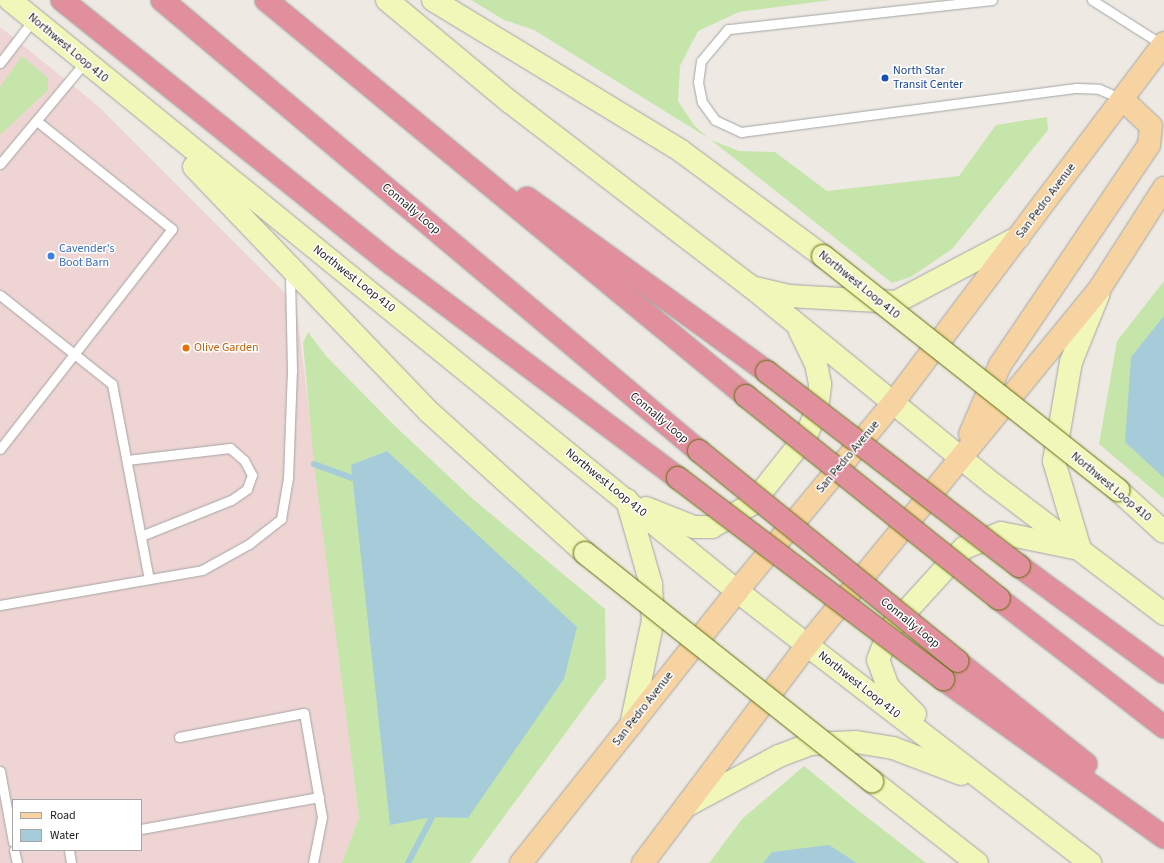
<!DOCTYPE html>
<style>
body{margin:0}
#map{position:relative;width:1164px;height:863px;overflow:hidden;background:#eeeae3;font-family:"Source Sans 3",sans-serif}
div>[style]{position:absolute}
.commercial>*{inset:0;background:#eed5d3}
.grass>*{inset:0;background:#c6e5ab}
.water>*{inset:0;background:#a6ccd9}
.stream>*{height:6px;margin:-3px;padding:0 3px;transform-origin:3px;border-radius:3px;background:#a6ccd9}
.roads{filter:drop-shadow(0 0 1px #a4a4a4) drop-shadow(0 0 1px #a4a4a4)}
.lane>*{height:9px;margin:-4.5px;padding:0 4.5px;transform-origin:4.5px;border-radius:4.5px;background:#fff}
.secondary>*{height:22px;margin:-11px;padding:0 11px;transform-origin:11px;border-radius:11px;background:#f1f6b9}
.primary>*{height:22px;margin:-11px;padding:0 11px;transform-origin:11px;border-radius:11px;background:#f6d3a0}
.highway>*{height:22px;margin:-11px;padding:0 11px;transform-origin:11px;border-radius:11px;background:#e18f9c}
.bridges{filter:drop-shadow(0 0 1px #606d0b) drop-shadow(0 0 1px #606d0b)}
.secondary-bridge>*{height:22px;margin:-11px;padding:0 11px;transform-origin:11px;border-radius:11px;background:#f1f6b9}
.highway-bridge>*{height:22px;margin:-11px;padding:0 11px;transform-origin:11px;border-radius:11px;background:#e18f9c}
.dots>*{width:11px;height:11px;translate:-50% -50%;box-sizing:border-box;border:2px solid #fff;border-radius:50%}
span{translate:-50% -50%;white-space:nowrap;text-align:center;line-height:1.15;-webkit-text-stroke:3px #fff;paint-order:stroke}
.street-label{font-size:12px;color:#1d1d1d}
.transit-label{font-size:12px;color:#164399}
.left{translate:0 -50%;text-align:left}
.shop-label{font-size:12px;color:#366cbe}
.food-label{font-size:12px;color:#c56008}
.legend{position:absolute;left:12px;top:799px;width:130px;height:52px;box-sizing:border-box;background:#fff;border:1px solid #a5a5a5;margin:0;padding:5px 7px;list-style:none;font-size:12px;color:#1d1d1d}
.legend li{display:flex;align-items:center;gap:8px;height:20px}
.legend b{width:20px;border:1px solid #a5a5a5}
</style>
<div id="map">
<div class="commercial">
<i style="clip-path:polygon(evenodd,0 27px,97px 105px,296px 304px,359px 818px,342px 863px,0 863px,0 27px,13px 800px,141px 800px,141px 850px,13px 850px,13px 800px)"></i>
</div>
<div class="grass">
<i style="clip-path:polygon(471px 0,831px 0,739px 12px,698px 31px,680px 66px,678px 101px,694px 125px,708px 138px,534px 30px,504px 20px)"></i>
<i style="clip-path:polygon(22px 56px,48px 78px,48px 90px,0 135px,0 87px)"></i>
<i style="clip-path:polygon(1047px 117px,1048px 130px,952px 249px,911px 277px,892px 283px,711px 140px,739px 151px,775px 152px,827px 191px,959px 176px,996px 125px)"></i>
<i style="clip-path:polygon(1164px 281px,1164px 499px,1099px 444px,1117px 341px)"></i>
<i style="clip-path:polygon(308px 332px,326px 356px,395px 426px,474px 500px,605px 609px,606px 678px,470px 863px,342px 863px,359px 817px,314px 464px,303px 343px)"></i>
<i style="clip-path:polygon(804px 766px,854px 807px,926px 863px,709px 863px,742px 819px)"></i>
</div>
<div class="water">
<i style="clip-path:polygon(1164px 316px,1164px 478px,1125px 442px,1131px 357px)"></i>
<i style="clip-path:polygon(387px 451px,577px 627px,564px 679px,468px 818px,432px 817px,390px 825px,351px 465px)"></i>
<i style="clip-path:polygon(829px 845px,857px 863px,763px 863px,772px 852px)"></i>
</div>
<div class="stream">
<i style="left:314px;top:464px;width:40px;rotate:20.2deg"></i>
<i style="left:408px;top:863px;width:52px;rotate:-62.4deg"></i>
</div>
<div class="roads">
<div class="lane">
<i style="left:992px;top:0;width:266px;rotate:173.7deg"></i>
<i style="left:728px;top:29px;width:42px;rotate:130.2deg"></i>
<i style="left:701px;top:61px;width:21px;rotate:98deg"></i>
<i style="left:698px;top:82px;width:20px;rotate:79deg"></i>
<i style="left:702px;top:102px;width:22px;rotate:54deg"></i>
<i style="left:715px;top:120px;width:29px;rotate:25deg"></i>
<i style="left:741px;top:132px;width:338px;rotate:-7.5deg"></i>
<i style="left:1076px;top:88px;width:23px;rotate:2deg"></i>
<i style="left:1099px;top:89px;width:25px;rotate:23deg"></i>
<i style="left:1092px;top:0;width:84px;rotate:32.4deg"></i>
<i style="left:0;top:63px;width:54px;rotate:-52.5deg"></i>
<i style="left:0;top:164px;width:133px;rotate:-50.2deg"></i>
<i style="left:0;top:295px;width:143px;rotate:38.5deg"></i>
<i style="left:112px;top:384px;width:198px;rotate:79.3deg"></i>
<i style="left:0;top:449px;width:279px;rotate:-52deg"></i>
<i style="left:172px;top:229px;width:171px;rotate:-141.4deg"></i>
<i style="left:127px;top:460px;width:104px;rotate:-6.6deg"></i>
<i style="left:230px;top:448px;width:18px;rotate:41deg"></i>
<i style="left:244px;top:460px;width:17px;rotate:62deg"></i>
<i style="left:252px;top:475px;width:15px;rotate:110deg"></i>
<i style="left:247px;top:489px;width:19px;rotate:145deg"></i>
<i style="left:231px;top:500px;width:97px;rotate:158.2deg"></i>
<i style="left:0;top:605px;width:205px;rotate:-9.8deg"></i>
<i style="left:202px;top:570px;width:54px;rotate:-29deg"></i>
<i style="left:249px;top:544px;width:41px;rotate:-38deg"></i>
<i style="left:281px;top:519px;width:42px;rotate:-80.3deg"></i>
<i style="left:288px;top:478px;width:107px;rotate:-87.9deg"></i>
<i style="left:292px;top:371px;width:99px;rotate:-91.2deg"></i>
<i style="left:179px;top:737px;width:127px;rotate:-10.9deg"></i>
<i style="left:304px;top:713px;width:106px;rotate:80.2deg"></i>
<i style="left:322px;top:817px;width:47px;rotate:101.1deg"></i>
<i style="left:0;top:771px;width:72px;rotate:79.6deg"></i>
<i style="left:141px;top:829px;width:181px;rotate:-10.2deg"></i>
<i style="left:14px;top:850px;width:13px;rotate:77deg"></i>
<i style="left:69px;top:850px;width:13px;rotate:81deg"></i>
</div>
<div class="secondary">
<i style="left:10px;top:0;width:937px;rotate:39.11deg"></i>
<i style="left:737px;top:591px;width:446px;rotate:37.6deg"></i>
<i style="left:387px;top:0;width:160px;rotate:39.7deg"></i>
<i style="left:510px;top:102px;width:302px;rotate:37.5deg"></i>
<i style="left:750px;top:286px;width:313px;rotate:39.2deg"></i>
<i style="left:993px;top:484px;width:215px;rotate:37.2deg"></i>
<i style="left:433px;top:0;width:290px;rotate:31.3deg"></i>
<i style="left:681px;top:151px;width:177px;rotate:36.5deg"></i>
<i style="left:194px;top:167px;width:338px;rotate:46.2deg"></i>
<i style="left:428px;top:411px;width:212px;rotate:42.1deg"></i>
<i style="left:755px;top:288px;width:35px;rotate:13deg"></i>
<i style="left:789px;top:296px;width:107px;rotate:3.2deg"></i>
<i style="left:896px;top:302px;width:139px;rotate:-27.9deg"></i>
<i style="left:1118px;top:490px;width:62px;rotate:42.4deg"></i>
<i style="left:627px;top:500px;width:87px;rotate:74.1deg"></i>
<i style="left:651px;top:584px;width:36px;rotate:87deg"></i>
<i style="left:653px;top:620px;width:107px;rotate:101.8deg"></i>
<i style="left:646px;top:508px;width:52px;rotate:21.6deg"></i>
<i style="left:694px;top:527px;width:18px"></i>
<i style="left:712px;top:527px;width:46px;rotate:-29.9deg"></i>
<i style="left:752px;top:504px;width:87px;rotate:-51.5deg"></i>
<i style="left:806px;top:436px;width:28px;rotate:-67deg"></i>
<i style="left:817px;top:410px;width:26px;rotate:-83deg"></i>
<i style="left:820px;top:384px;width:20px;rotate:-101deg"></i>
<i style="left:816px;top:364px;width:37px;rotate:-116deg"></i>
<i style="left:1080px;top:549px;width:92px;rotate:-106.5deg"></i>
<i style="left:1054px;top:461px;width:100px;rotate:-80.3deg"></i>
<i style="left:1071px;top:362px;width:74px;rotate:-67.9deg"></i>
<i style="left:915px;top:714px;width:38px;rotate:-135deg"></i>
<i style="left:888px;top:687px;width:29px;rotate:-110deg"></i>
<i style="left:878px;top:660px;width:33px;rotate:-69deg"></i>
<i style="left:890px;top:629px;width:110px;rotate:-47.6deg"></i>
<i style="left:964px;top:548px;width:40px;rotate:-22deg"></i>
<i style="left:1001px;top:533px;width:76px;rotate:11.5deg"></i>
<i style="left:872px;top:781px;width:133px;rotate:38deg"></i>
<i style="left:686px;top:806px;width:106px;rotate:-28.3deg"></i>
<i style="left:779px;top:756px;width:33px;rotate:-21deg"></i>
<i style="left:810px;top:744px;width:46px;rotate:-2.5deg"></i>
<i style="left:856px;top:742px;width:37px;rotate:9deg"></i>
<i style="left:893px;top:748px;width:73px;rotate:20.9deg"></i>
</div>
<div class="primary">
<i style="left:970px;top:434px;width:75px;rotate:-66.5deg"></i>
<i style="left:1000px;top:365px;width:266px;rotate:-55.9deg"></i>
<i style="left:1149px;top:145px;width:19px;rotate:-84deg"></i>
<i style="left:1151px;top:126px;width:38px;rotate:-137deg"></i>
<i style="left:521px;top:863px;width:347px;rotate:-51.5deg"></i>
<i style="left:737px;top:591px;width:244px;rotate:-50.3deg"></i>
<i style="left:893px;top:403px;width:451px;rotate:-53deg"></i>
<i style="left:643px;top:863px;width:273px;rotate:-53deg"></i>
<i style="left:807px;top:645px;width:462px;rotate:-50.6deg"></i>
<i style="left:1100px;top:288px;width:119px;rotate:-57.4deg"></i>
</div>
<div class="highway">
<i style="left:62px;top:0;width:423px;rotate:38.7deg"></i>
<i style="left:392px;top:264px;width:357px;rotate:36.8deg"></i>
<i style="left:162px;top:0;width:701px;rotate:40.03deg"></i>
<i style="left:266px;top:0;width:622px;rotate:39.52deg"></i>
<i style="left:527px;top:198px;width:296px;rotate:35.9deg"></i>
<i style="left:1019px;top:566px;width:180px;rotate:36.2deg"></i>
<i style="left:999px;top:599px;width:209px;rotate:37.8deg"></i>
<i style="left:957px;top:661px;width:165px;rotate:38.6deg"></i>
<i style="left:943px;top:679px;width:272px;rotate:35.6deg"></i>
</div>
</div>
<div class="bridges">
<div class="secondary-bridge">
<i style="left:823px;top:256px;width:377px;rotate:38.4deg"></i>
<i style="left:585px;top:553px;width:367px;rotate:38.5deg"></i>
</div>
<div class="highway-bridge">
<i style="left:767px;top:372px;width:318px;rotate:37.6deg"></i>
<i style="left:746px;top:396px;width:324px;rotate:38.7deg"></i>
<i style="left:699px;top:451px;width:333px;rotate:39.1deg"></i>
<i style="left:678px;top:478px;width:333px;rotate:37.2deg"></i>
</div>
</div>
<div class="dots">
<i style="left:885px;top:78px;background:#1a4fb4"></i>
<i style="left:51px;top:256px;background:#3f7fe0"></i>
<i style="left:186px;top:348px;background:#e8710a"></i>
</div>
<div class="street-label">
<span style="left:68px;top:48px;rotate:40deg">Northwest Loop 410</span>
<span style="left:1046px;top:201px;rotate:-53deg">San Pedro Avenue</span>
<span style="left:411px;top:209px;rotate:40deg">Connally Loop</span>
<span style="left:354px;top:279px;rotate:38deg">Northwest Loop 410</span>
<span style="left:859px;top:285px;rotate:39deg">Northwest Loop 410</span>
<span style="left:659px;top:418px;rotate:40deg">Connally Loop</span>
<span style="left:848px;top:457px;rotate:-50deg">San Pedro Avenue</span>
<span style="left:606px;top:483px;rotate:39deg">Northwest Loop 410</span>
<span style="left:1111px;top:487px;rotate:40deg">Northwest Loop 410</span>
<span style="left:910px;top:623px;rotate:39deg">Connally Loop</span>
<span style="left:859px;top:685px;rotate:38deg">Northwest Loop 410</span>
<span style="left:643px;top:709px;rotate:-52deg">San Pedro Avenue</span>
</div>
<div class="transit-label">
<span class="left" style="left:893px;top:78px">North Star<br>Transit Center</span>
</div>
<div class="shop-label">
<span class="left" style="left:59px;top:256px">Cavender's<br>Boot Barn</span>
</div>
<div class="food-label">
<span class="left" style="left:194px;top:348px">Olive Garden</span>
</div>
<ul class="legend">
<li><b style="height:5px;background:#f6d3a0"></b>Road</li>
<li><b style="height:11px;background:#a6ccd9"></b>Water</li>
</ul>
</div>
